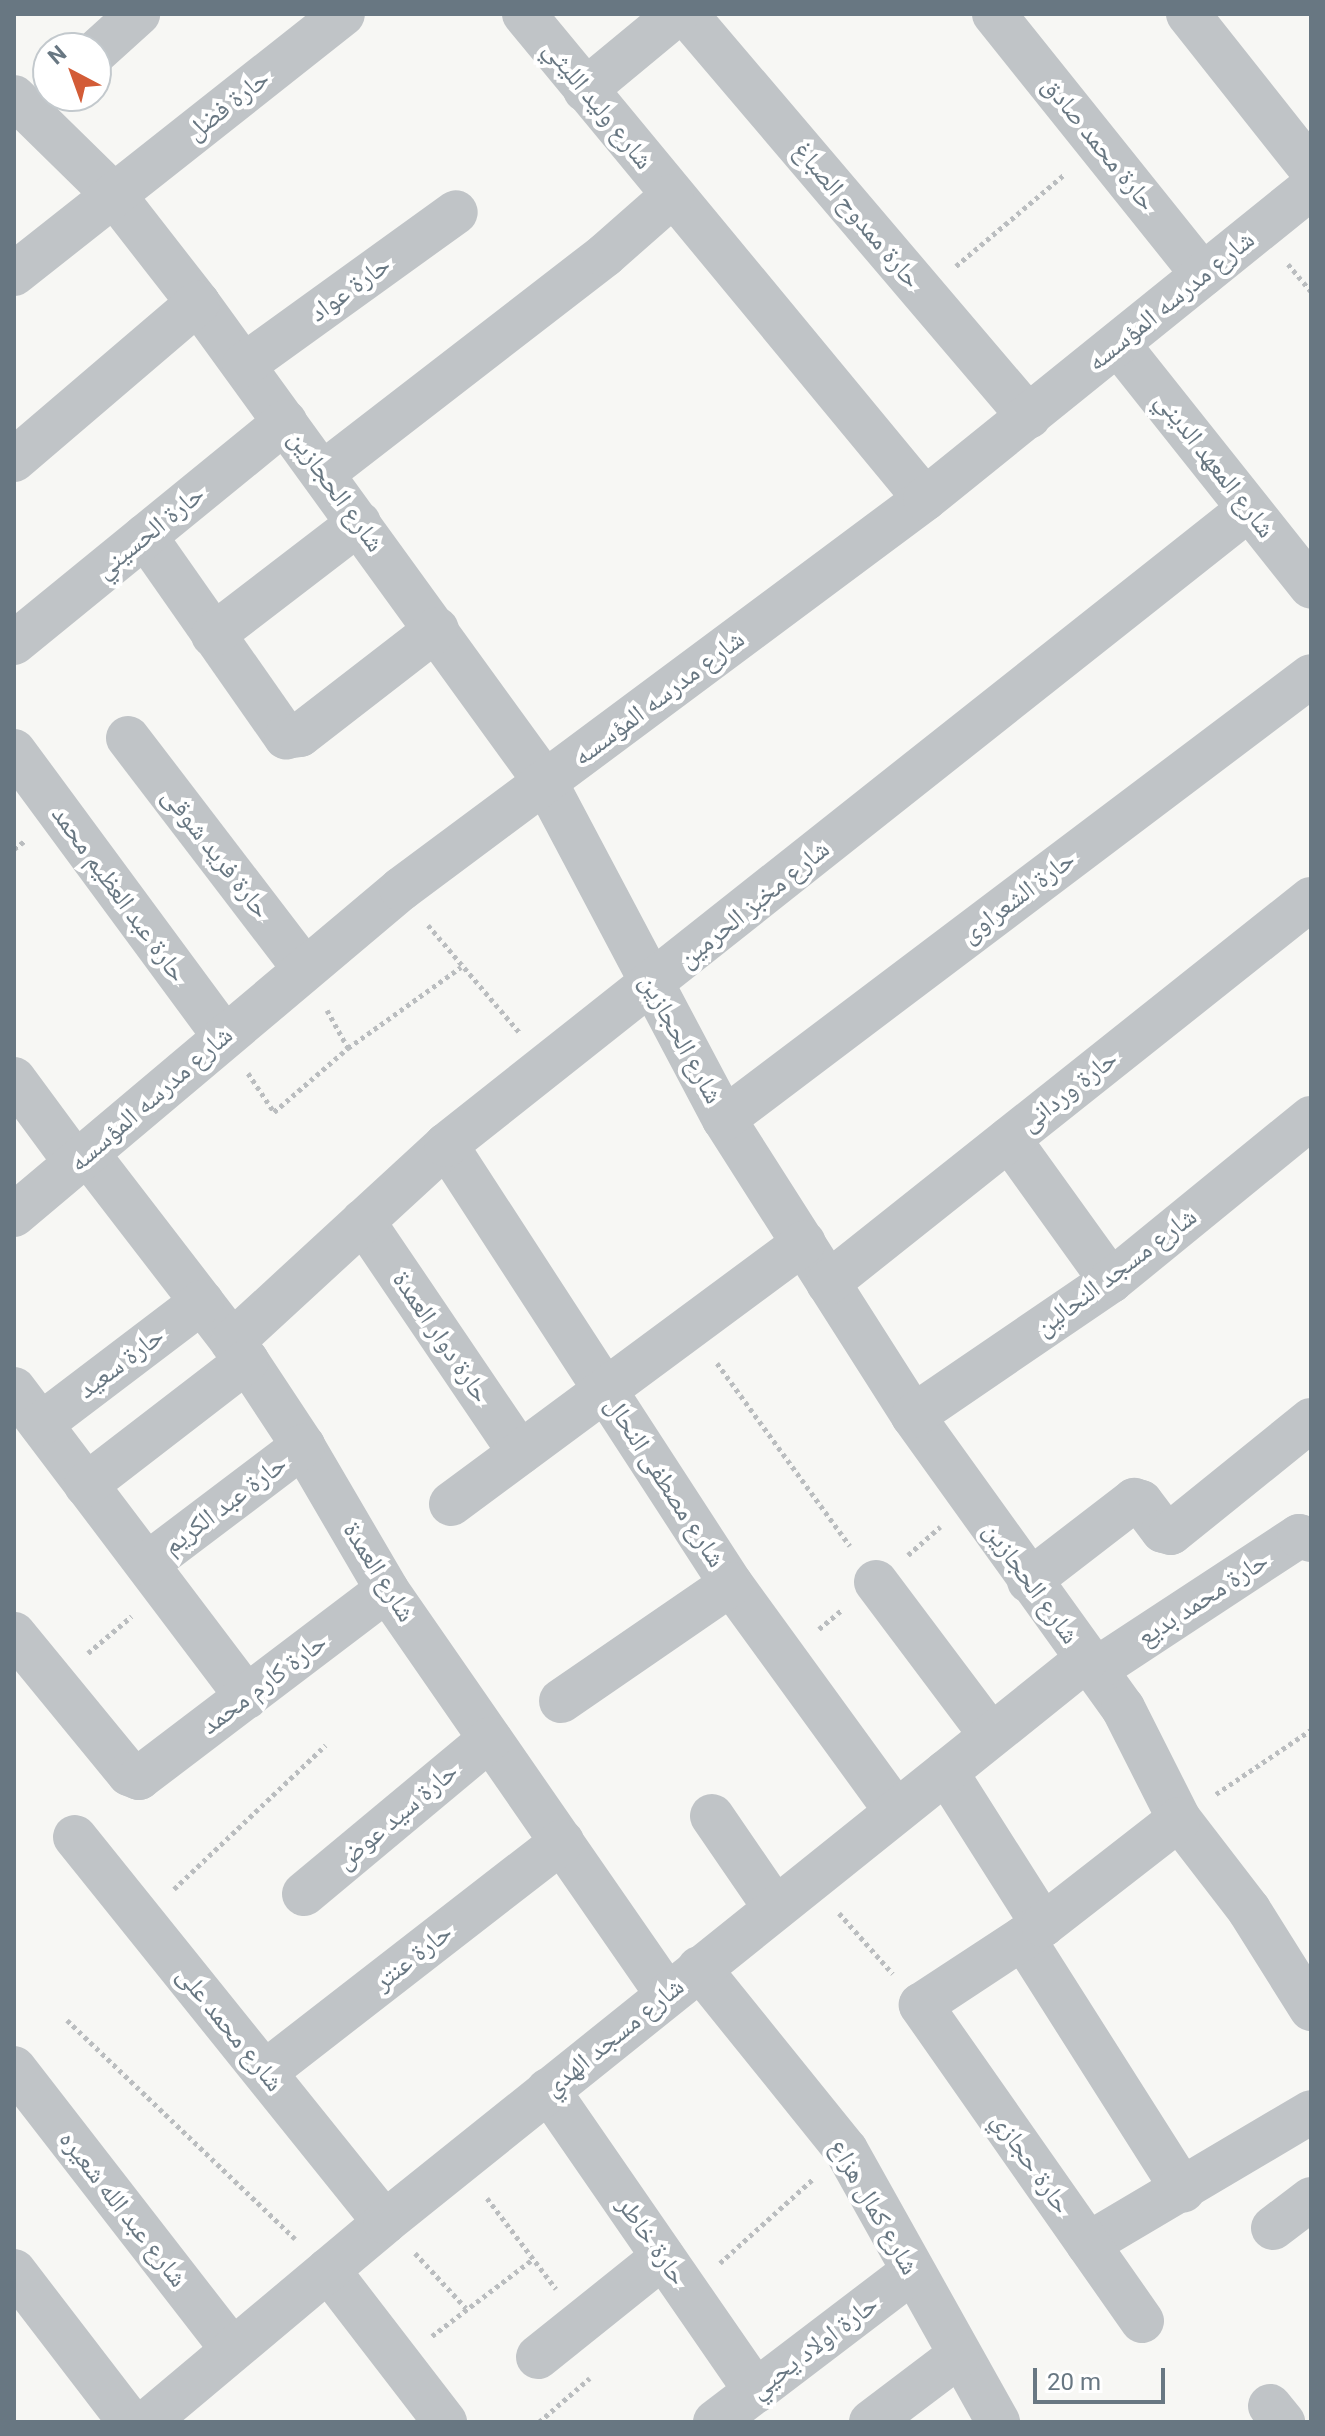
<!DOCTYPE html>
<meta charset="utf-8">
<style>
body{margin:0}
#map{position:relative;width:1325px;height:2436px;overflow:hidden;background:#f7f7f4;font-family:Roboto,"Noto Naskh Arabic",sans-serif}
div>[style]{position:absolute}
.path>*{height:5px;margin-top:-2.5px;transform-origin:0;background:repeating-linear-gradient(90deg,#babdbf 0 4px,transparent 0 8px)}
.minor>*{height:44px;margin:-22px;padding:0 22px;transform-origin:22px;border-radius:22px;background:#c0c4c7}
span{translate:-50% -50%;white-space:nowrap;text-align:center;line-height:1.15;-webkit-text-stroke:8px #fff;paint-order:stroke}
.street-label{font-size:26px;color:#687782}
.frame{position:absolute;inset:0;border:16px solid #687782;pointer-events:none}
.north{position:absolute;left:32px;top:32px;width:80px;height:80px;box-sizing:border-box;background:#fff;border:2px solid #c3c9cd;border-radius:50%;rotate:319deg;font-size:22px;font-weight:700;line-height:32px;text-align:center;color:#687782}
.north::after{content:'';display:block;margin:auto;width:28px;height:36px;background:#d35c37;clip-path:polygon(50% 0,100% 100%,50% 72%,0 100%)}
.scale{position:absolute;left:1033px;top:2368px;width:132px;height:36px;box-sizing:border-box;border:4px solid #687782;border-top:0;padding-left:10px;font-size:24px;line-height:28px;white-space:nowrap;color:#687782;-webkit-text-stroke:6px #fff;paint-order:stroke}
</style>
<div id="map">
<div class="path">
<i style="left:1288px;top:264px;width:35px;rotate:50deg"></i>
<i style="left:956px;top:266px;width:143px;rotate:-40.2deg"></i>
<i style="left:14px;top:849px;width:15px;rotate:-37deg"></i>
<i style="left:428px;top:925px;width:142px;rotate:49.6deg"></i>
<i style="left:327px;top:1010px;width:43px;rotate:61.1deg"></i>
<i style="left:248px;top:1073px;width:47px;rotate:56.3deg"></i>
<i style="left:274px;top:1112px;width:98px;rotate:-40.9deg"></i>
<i style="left:348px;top:1048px;width:139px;rotate:-35.6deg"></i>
<i style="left:717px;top:1363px;width:226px;rotate:54deg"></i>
<i style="left:908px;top:1555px;width:43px;rotate:-41.2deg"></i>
<i style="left:819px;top:1629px;width:30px;rotate:-40deg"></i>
<i style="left:88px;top:1653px;width:57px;rotate:-40.1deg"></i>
<i style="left:1216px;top:1794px;width:115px;rotate:-34deg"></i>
<i style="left:174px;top:1889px;width:209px;rotate:-43.5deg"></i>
<i style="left:839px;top:1913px;width:81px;rotate:48.5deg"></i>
<i style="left:67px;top:2020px;width:316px;rotate:43.8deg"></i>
<i style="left:487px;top:2198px;width:114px;rotate:52.8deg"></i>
<i style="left:415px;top:2253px;width:75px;rotate:47.2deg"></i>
<i style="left:720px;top:2263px;width:127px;rotate:-42.1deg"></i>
<i style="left:432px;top:2336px;width:127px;rotate:-37.3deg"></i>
<i style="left:539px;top:2422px;width:67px;rotate:-40.8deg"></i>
</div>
<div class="minor">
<i style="left:524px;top:14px;width:629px;rotate:50.42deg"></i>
<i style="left:686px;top:14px;width:529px;rotate:49.6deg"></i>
<i style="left:994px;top:14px;width:334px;rotate:51.3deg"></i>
<i style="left:1188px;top:14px;width:198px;rotate:51.6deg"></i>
<i style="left:96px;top:52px;width:57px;rotate:-42.1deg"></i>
<i style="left:585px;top:90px;width:119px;rotate:-39.6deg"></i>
<i style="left:14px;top:97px;width:140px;rotate:44.4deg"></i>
<i style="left:114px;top:195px;width:137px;rotate:52.1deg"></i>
<i style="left:198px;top:303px;width:593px;rotate:54.06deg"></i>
<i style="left:546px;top:783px;width:380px;rotate:62.1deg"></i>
<i style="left:724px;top:1119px;width:352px;rotate:57.5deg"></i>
<i style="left:913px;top:1416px;width:360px;rotate:54.3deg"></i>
<i style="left:1123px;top:1708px;width:124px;rotate:63.2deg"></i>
<i style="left:1179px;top:1819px;width:115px;rotate:52.4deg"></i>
<i style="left:1249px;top:1910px;width:117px;rotate:57.9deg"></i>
<i style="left:14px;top:274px;width:419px;rotate:-38.3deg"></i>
<i style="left:1118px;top:344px;width:310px;rotate:51.5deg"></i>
<i style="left:244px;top:365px;width:261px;rotate:-35.8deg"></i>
<i style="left:14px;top:460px;width:242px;rotate:-40.5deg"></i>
<i style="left:323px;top:473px;width:356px;rotate:-37.7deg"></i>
<i style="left:605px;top:255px;width:89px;rotate:-41.4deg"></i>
<i style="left:145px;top:536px;width:246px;rotate:55deg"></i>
<i style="left:286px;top:737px;width:14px;rotate:-8deg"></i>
<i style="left:300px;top:735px;width:173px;rotate:-37.7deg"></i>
<i style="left:213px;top:635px;width:184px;rotate:-37.5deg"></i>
<i style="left:14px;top:643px;width:350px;rotate:-39.2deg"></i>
<i style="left:128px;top:738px;width:290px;rotate:52.6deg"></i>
<i style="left:14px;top:751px;width:354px;rotate:53.6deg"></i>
<i style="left:14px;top:1079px;width:104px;rotate:53.6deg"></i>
<i style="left:724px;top:1119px;width:735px;rotate:-37.04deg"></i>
<i style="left:1009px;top:1139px;width:175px;rotate:54.3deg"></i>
<i style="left:446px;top:1145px;width:523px;rotate:57.01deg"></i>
<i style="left:731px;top:1584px;width:281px;rotate:54deg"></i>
<i style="left:87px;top:1153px;width:262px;rotate:52.4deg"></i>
<i style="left:247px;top:1361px;width:102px;rotate:56.6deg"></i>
<i style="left:303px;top:1446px;width:167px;rotate:59.7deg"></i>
<i style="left:387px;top:1590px;width:492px;rotate:55.3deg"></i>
<i style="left:14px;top:1215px;width:506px;rotate:-40.11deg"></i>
<i style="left:401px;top:889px;width:653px;rotate:-36.66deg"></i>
<i style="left:925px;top:499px;width:496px;rotate:-38.9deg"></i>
<i style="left:363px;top:1221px;width:280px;rotate:55.9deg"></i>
<i style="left:828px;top:1283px;width:617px;rotate:-38.49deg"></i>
<i style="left:232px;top:1342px;width:291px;rotate:-42.6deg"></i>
<i style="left:446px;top:1145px;width:1024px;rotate:-38.38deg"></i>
<i style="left:14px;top:1389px;width:386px;rotate:52.9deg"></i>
<i style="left:913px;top:1416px;width:240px;rotate:-34.3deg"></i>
<i style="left:1111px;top:1281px;width:258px;rotate:-39.2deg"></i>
<i style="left:41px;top:1424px;width:202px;rotate:-37.2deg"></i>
<i style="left:86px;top:1485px;width:203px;rotate:-37.6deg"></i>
<i style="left:451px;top:1504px;width:439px;rotate:-36.5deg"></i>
<i style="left:147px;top:1564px;width:196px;rotate:-37.1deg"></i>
<i style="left:1029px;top:1581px;width:133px;rotate:-37.6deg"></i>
<i style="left:1134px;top:1500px;width:7px;rotate:16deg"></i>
<i style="left:1141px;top:1502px;width:36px;rotate:53deg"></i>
<i style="left:1163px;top:1531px;width:8px;rotate:14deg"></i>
<i style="left:1171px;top:1533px;width:180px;rotate:-38.9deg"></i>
<i style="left:876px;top:1582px;width:191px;rotate:53.1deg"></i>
<i style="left:14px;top:1634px;width:181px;rotate:50.6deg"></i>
<i style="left:129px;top:1774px;width:11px;rotate:22deg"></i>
<i style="left:139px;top:1778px;width:311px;rotate:-37.2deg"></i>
<i style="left:1095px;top:1670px;width:244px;rotate:-33.3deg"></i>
<i style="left:1299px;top:1536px;width:13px;rotate:18deg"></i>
<i style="left:561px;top:1701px;width:206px;rotate:-34.5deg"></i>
<i style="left:946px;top:1772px;width:181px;rotate:57.6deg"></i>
<i style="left:712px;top:1816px;width:112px;rotate:55.6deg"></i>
<i style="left:75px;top:1837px;width:494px;rotate:51.2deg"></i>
<i style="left:304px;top:1894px;width:242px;rotate:-39.8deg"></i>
<i style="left:1023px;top:1938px;width:299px;rotate:57.6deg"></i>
<i style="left:699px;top:1968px;width:234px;rotate:51.1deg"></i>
<i style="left:846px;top:2150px;width:312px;rotate:60.8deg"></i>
<i style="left:14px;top:2068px;width:356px;rotate:52.2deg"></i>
<i style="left:265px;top:2072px;width:376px;rotate:-37.8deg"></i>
<i style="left:548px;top:2090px;width:366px;rotate:55.4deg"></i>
<i style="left:1273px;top:2228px;width:48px;rotate:-37.3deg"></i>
<i style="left:1088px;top:2244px;width:259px;rotate:-30.6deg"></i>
<i style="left:328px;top:2270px;width:192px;rotate:52.4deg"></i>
<i style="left:14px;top:2271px;width:190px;rotate:52.5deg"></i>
<i style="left:1142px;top:2321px;width:386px;rotate:-125deg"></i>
<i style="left:921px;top:2005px;width:146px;rotate:-33.3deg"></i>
<i style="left:1043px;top:1925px;width:172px;rotate:-37.9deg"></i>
<i style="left:538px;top:2357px;width:160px;rotate:-38.7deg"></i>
<i style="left:1270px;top:2406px;width:21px;rotate:51deg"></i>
<i style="left:147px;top:2422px;width:311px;rotate:-40deg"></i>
<i style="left:385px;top:2222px;width:900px;rotate:-38.73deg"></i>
<i style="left:715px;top:2422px;width:248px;rotate:-37.3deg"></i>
<i style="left:871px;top:2422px;width:108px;rotate:-37.1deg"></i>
</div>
<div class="street-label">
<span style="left:228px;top:105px;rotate:-38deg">حارة فضل</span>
<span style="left:598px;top:105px;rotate:51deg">شارع وليد الليثي</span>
<span style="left:1099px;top:144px;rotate:51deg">حارة محمد صادق</span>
<span style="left:857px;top:215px;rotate:50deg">حارة ممدوح الصباغ</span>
<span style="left:350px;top:289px;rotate:-36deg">حارة عواد</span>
<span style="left:1171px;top:301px;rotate:-39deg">شارع مدرسه المؤسسه</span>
<span style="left:1215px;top:465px;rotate:52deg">شارع المعهد الديني</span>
<span style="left:336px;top:491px;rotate:54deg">شارع الحجازين</span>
<span style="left:150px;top:532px;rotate:-39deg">حارة الحسيني</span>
<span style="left:659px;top:698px;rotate:-37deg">شارع مدرسه المؤسسه</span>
<span style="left:216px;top:853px;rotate:52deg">حارة فريد شوقى</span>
<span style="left:119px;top:894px;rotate:54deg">حارة عبد العظيم محمد</span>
<span style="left:1018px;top:897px;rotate:-37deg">حارة الشعراوى</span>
<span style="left:754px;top:904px;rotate:-39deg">شارع مخبز الحرمين</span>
<span style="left:681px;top:1039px;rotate:61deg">شارع الحجازين</span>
<span style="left:1069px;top:1091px;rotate:-38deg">حارة وردانى</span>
<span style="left:151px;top:1099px;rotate:-41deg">شارع مدرسه المؤسسه</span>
<span style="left:1116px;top:1272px;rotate:-37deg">شارع مسجد النحالين</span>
<span style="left:441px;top:1337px;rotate:56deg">حارة دوار العمدة</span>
<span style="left:121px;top:1363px;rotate:-37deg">حارة سعيد</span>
<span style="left:665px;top:1482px;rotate:57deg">شارع مصطفى النحال</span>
<span style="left:225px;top:1505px;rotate:-37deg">حارة عبد الكريم</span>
<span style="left:379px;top:1572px;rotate:58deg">شارع العمدة</span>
<span style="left:1031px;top:1583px;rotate:54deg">شارع الحجازين</span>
<span style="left:1203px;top:1599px;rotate:-33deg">حارة محمد بديع</span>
<span style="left:264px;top:1684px;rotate:-37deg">حارة كارم محمد</span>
<span style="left:397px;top:1816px;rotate:-40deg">حارة سيد عوض</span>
<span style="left:413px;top:1957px;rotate:-38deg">حارة عنتر</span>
<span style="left:230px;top:2029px;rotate:51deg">شارع محمد على</span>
<span style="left:614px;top:2037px;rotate:-39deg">شارع مسجد الهدي</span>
<span style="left:1031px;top:2163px;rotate:55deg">حارة حجازي</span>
<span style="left:874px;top:2207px;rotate:60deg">شارع كمال هزاع</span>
<span style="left:123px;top:2209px;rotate:52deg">شارع عبد الله شعيره</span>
<span style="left:652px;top:2241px;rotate:55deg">حارة خاطر</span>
<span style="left:814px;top:2347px;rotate:-37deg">حارة اولاد يحيي</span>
</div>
<div class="frame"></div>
<div class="north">N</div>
<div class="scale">20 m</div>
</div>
